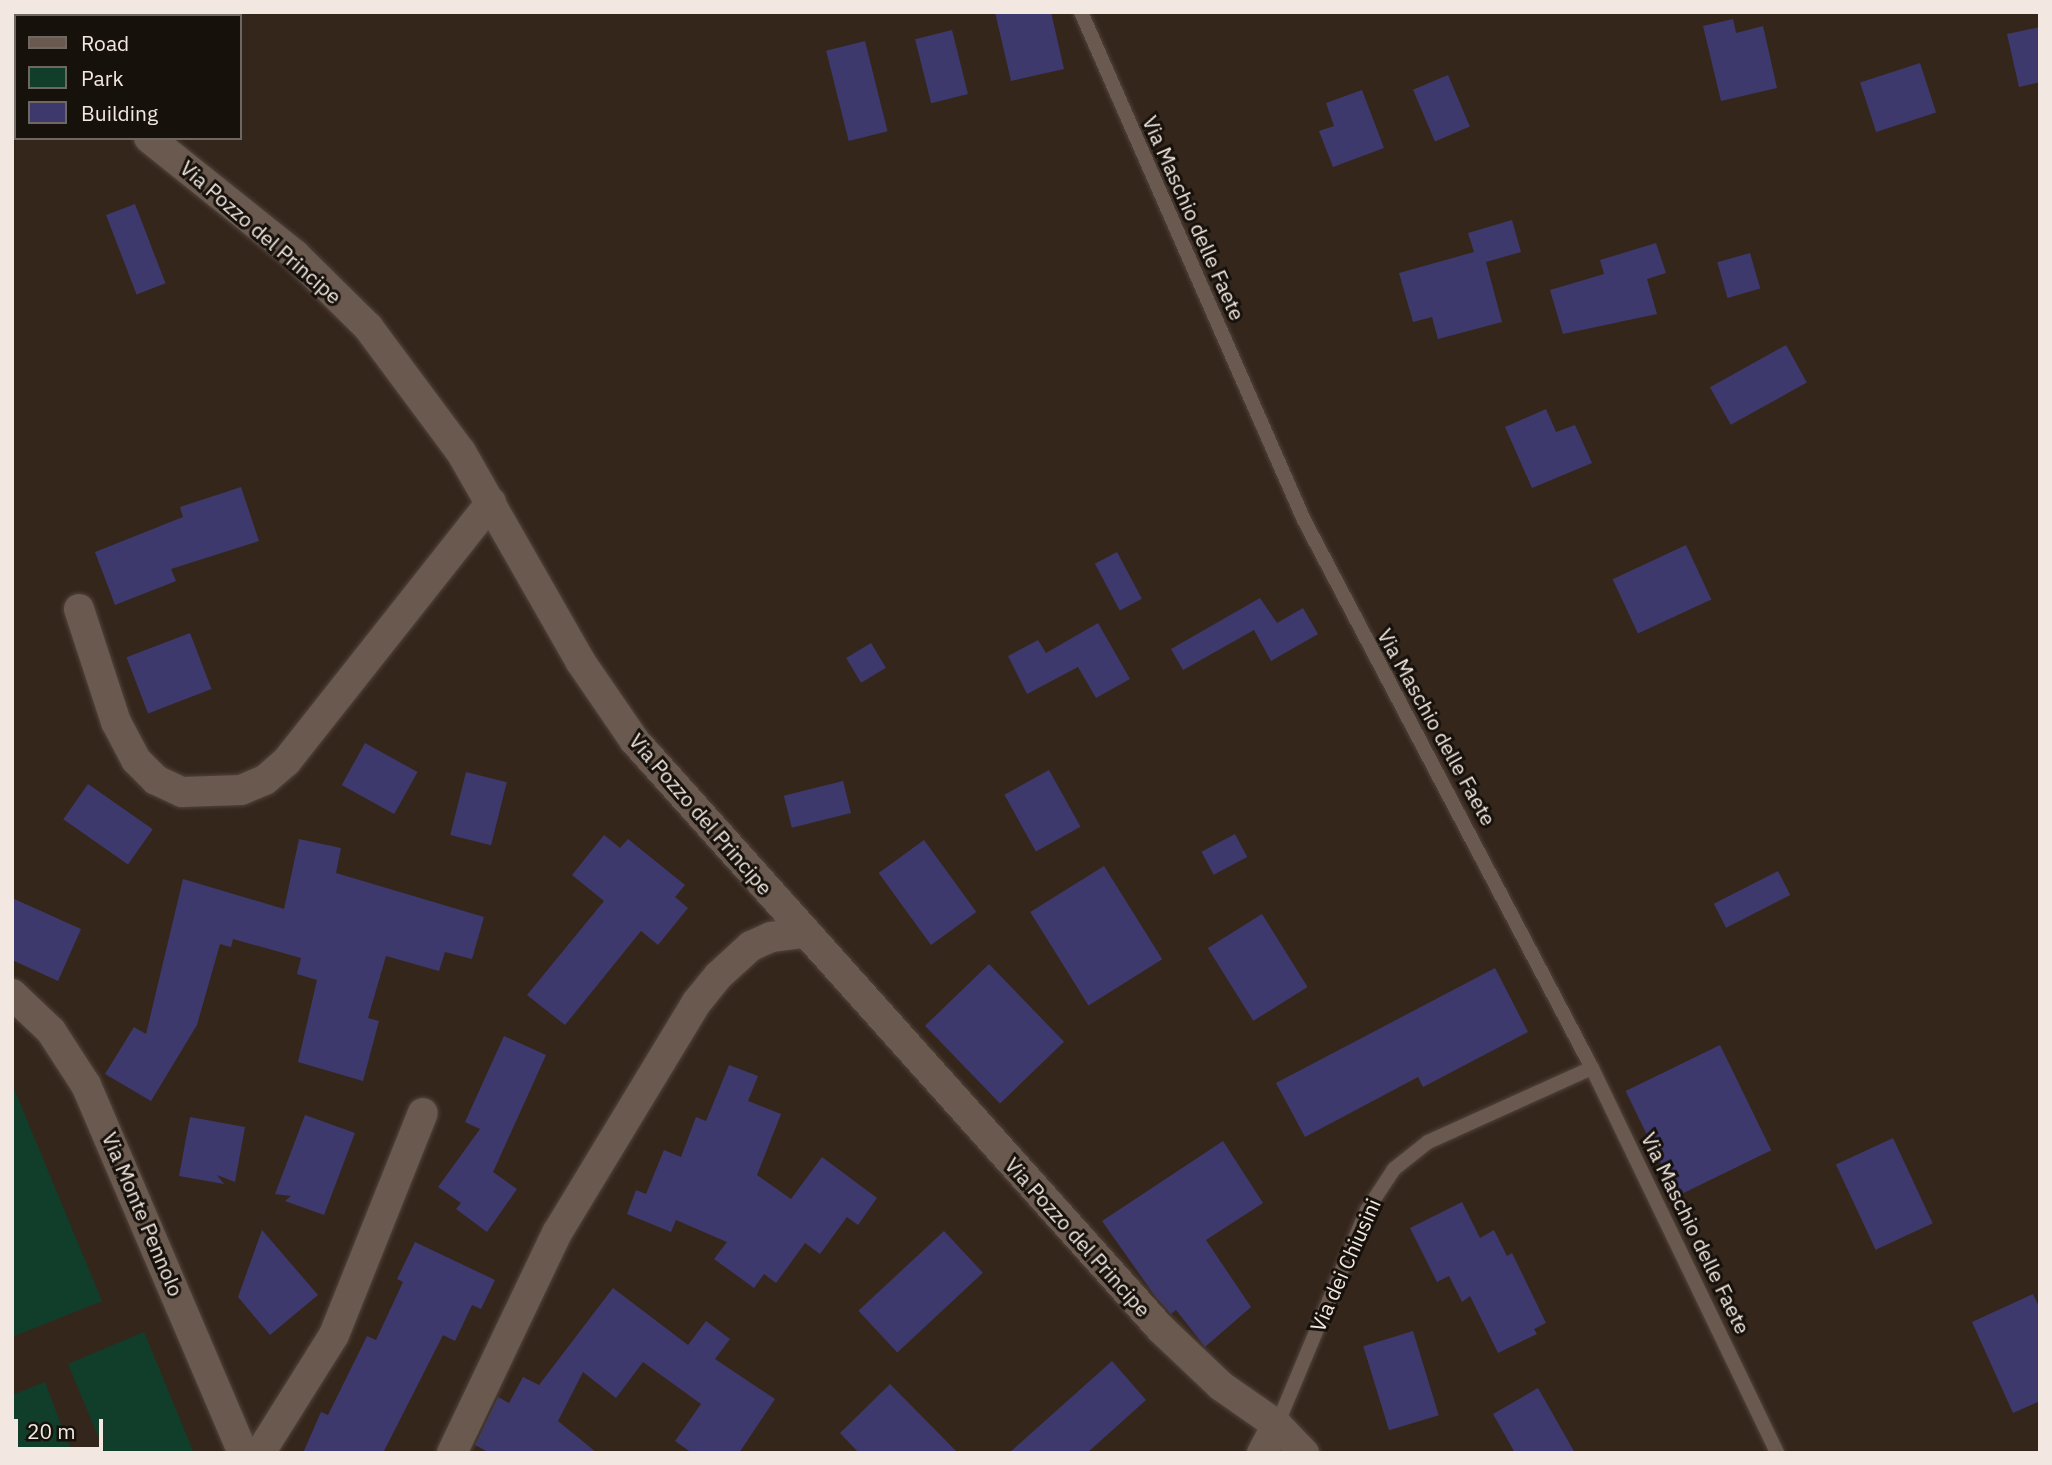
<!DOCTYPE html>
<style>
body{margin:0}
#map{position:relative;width:2052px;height:1465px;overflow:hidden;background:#35261c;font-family:"IBM Plex Sans",sans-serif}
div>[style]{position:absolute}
.green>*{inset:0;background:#113e2b}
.building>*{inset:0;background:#3d396c;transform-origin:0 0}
.roads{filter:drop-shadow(0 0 2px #4f433b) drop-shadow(0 0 2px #4f433b)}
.lane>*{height:14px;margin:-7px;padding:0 7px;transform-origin:7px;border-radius:7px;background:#6a594e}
.street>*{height:30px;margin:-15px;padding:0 15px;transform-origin:15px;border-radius:15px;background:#6a594e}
span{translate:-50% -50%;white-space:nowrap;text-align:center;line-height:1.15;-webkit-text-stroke:6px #17110c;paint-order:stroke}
.street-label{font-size:21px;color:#f2e7e1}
.frame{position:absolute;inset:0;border:14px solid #f2e7e1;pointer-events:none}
.legend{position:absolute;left:14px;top:14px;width:228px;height:126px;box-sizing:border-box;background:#17110c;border:2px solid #6f6761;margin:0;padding:9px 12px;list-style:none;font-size:21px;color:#f2e7e1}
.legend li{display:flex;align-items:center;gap:14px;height:35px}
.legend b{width:35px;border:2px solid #6f6761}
.scale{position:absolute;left:14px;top:1419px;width:89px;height:32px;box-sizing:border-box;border:4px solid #f2e7e1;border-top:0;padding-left:9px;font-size:21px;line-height:24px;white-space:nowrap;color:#f2e7e1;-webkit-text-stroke:5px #17110c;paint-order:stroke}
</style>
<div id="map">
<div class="green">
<i style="clip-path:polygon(12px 1084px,102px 1301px,12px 1337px)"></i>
<i style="clip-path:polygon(144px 1332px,194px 1453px,105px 1453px,68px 1364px)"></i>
<i style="clip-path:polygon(45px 1382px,72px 1453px,12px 1453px,12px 1395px)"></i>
</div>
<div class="building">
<i style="clip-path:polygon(995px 12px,1051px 12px,1064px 69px,1011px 81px)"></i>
<i style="clip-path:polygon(1733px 19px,1736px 33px,1763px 26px,1777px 88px,1721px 101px,1703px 26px)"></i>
<i style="clip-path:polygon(2040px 27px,2040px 82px,2019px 87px,2007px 34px)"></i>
<i style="left:952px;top:30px;width:66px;height:38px;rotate:76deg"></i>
<i style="left:865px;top:41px;width:93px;height:40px;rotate:76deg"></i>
<i style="left:1920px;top:63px;width:52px;height:63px;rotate:72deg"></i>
<i style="left:1448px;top:75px;width:56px;height:38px;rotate:67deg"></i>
<i style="clip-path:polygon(1362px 90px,1384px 148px,1333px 167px,1319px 131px,1334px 126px,1326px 103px)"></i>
<i style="left:135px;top:204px;width:85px;height:31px;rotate:69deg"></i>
<i style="clip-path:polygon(1512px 220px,1521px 252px,1486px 262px,1502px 322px,1438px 339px,1432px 317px,1413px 322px,1399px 273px,1474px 252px,1468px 233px)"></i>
<i style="clip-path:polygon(1656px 243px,1666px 273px,1647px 279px,1657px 314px,1563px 334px,1550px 290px,1604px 274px,1600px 260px)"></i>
<i style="left:1750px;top:253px;width:37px;height:34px;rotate:74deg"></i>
<i style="left:1786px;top:345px;width:43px;height:87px;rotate:61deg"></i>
<i style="clip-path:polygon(1546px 409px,1556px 432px,1575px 425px,1592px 463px,1532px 488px,1505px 427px)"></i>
<i style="clip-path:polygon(241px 487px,259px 541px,171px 569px,176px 581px,115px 605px,95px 552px,183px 517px,180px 507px)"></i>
<i style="left:1686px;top:545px;width:60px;height:81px;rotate:65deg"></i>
<i style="left:1117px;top:552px;width:53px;height:25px;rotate:62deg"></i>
<i style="clip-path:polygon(1260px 598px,1277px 623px,1303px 608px,1318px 634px,1271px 661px,1254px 630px,1183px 670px,1171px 649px)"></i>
<i style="clip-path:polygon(1098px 623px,1130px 679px,1096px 698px,1078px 667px,1027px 694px,1008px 656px,1038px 640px,1046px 653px)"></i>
<i style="left:190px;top:633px;width:60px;height:68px;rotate:69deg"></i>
<i style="left:871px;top:643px;width:29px;height:29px;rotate:59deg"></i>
<i style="left:365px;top:743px;width:60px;height:48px;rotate:29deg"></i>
<i style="left:1049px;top:770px;width:65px;height:51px;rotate:61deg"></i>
<i style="left:466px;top:772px;width:42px;height:65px;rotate:14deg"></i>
<i style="left:843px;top:781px;width:33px;height:61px;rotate:76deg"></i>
<i style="left:88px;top:784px;width:79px;height:43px;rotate:35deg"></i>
<i style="left:1235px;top:834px;width:26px;height:38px;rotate:62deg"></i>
<i style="clip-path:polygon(604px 835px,620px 848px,628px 839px,685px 885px,675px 897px,688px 908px,658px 945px,641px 931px,565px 1025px,527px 995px,604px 901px,572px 875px)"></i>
<i style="clip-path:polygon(299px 839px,341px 848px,336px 873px,484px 917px,472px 959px,445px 952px,439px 971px,386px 956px,368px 1018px,379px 1021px,363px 1081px,298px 1062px,317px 980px,297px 974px,301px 958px,233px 939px,231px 947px,220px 944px,197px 1025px,151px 1101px,105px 1074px,134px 1027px,146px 1034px,183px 879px,284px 909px)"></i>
<i style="left:924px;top:840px;width:89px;height:56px;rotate:54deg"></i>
<i style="left:1104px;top:866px;width:110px;height:87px;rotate:58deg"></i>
<i style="left:1778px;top:871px;width:27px;height:72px;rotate:63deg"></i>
<i style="clip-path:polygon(12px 898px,81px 929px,58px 981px,12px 960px)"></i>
<i style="left:1262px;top:914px;width:86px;height:64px;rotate:58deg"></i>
<i style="left:989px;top:964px;width:108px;height:89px;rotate:46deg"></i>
<i style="clip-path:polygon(1495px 968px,1528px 1032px,1423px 1087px,1418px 1077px,1305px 1137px,1276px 1083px)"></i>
<i style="clip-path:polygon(504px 1036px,546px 1055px,493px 1172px,517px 1189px,487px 1232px,456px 1209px,461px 1203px,438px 1187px,480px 1129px,465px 1122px)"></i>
<i style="left:1720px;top:1045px;width:117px;height:105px;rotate:64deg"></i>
<i style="clip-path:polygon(729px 1065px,758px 1076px,748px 1101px,781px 1114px,757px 1175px,791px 1199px,822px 1157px,877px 1198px,858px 1225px,847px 1217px,820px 1254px,805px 1243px,776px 1283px,764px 1274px,754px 1288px,714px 1259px,727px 1242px,676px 1220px,671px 1232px,627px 1214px,636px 1190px,646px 1194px,664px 1150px,681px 1157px,696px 1117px,706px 1121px)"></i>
<i style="clip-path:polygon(305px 1115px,355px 1133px,324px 1215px,285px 1201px,291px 1196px,275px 1194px)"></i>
<i style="clip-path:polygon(190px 1117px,245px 1127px,235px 1182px,217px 1175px,224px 1184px,179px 1176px)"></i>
<i style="left:1893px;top:1138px;width:94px;height:63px;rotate:65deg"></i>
<i style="clip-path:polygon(1223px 1141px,1263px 1203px,1206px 1240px,1251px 1307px,1205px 1347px,1176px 1310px,1171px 1314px,1155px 1296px,1102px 1221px)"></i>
<i style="clip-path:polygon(1462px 1202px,1480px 1238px,1494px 1230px,1507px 1256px,1512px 1253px,1546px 1323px,1534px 1329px,1537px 1334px,1498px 1353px,1470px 1296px,1462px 1302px,1449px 1276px,1437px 1282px,1410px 1228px)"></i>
<i style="clip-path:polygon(262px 1230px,318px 1295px,270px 1335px,238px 1297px)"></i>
<i style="left:944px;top:1231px;width:57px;height:117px;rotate:47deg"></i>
<i style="clip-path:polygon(415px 1242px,495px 1280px,481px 1309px,472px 1305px,455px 1341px,443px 1335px,383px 1453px,303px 1453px,321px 1412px,328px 1415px,367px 1336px,376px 1340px,403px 1282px,397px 1279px)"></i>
<i style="clip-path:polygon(613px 1288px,688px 1345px,706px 1321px,730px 1339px,715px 1359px,775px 1399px,739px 1453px,692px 1453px,675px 1441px,701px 1404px,643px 1362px,616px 1398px,583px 1372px,558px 1421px,597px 1453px,490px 1453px,475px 1445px,498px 1397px,509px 1403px,523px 1377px,539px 1385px)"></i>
<i style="clip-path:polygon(2033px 1294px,2040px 1309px,2040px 1401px,2013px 1413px,1972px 1322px)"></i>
<i style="left:1413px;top:1331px;width:88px;height:52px;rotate:73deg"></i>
<i style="clip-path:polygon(1112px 1361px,1146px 1400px,1087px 1453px,1009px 1453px)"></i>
<i style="clip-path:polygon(890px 1384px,958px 1453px,859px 1453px,840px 1433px)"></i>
<i style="clip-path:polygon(1538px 1388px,1575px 1453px,1515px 1453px,1493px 1414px)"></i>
</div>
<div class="roads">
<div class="lane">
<i style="left:1081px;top:12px;width:555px;rotate:66.3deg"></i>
<i style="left:1304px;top:520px;width:619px;rotate:62.28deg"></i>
<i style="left:1592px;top:1068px;width:427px;rotate:64.3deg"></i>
<i style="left:1277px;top:1425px;width:233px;rotate:-67.3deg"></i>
<i style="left:1367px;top:1210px;width:49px;rotate:-56.6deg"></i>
<i style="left:1394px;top:1169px;width:43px;rotate:-38.5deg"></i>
<i style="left:1428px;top:1142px;width:180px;rotate:-24.3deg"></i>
</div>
<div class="street">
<i style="left:12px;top:55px;width:4px;rotate:27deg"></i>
<i style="left:149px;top:138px;width:187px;rotate:38.7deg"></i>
<i style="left:295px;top:255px;width:103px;rotate:44.6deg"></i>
<i style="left:368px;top:327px;width:156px;rotate:53.4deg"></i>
<i style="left:461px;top:452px;width:241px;rotate:60.3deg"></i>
<i style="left:580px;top:661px;width:96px;rotate:55.6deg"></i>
<i style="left:634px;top:740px;width:790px;rotate:48.18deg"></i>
<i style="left:1161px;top:1329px;width:83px;rotate:43.5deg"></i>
<i style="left:1221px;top:1386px;width:68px;rotate:34.9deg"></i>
<i style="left:1277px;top:1425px;width:39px;rotate:46deg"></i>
<i style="left:79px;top:609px;width:119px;rotate:71.9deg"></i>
<i style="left:116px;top:722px;width:43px;rotate:62.2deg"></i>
<i style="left:136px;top:760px;width:28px;rotate:45deg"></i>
<i style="left:156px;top:780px;width:29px;rotate:25deg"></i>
<i style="left:182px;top:792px;width:59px;rotate:-1.9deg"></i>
<i style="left:241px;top:790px;width:26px;rotate:-23deg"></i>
<i style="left:265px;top:780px;width:28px;rotate:-41deg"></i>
<i style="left:286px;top:762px;width:331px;rotate:-51.7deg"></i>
<i style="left:12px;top:994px;width:54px;rotate:43.5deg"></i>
<i style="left:51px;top:1031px;width:64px;rotate:57.1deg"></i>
<i style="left:86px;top:1085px;width:400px;rotate:66.9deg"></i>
<i style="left:260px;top:1453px;width:139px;rotate:-57.9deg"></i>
<i style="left:334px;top:1335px;width:239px;rotate:-68.2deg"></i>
<i style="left:452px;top:1453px;width:244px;rotate:-64.5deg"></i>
<i style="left:557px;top:1233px;width:270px;rotate:-58.8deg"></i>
<i style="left:697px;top:1002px;width:33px;rotate:-51deg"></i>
<i style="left:718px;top:976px;width:45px;rotate:-42.3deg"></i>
<i style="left:751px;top:946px;width:22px;rotate:-24deg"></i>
<i style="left:771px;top:937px;width:35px;rotate:-7deg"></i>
<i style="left:1262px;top:1453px;width:32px;rotate:-62deg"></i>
</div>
</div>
<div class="street-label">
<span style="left:1194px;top:218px;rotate:66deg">Via Maschio delle Faete</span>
<span style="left:261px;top:232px;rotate:41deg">Via Pozzo del Principe</span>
<span style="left:1437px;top:727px;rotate:61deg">Via Maschio delle Faete</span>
<span style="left:701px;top:814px;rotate:49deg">Via Pozzo del Principe</span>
<span style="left:143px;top:1214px;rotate:67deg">Via Monte Pennolo</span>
<span style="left:1696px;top:1233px;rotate:64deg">Via Maschio delle Faete</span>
<span style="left:1078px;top:1237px;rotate:48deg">Via Pozzo del Principe</span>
<span style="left:1345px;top:1265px;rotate:-66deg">Via dei Chiusini</span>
</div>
<div class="frame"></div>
<ul class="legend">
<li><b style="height:9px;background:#6a594e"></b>Road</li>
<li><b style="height:19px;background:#113e2b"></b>Park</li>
<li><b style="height:19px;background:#3d396c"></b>Building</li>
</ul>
<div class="scale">20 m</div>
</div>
